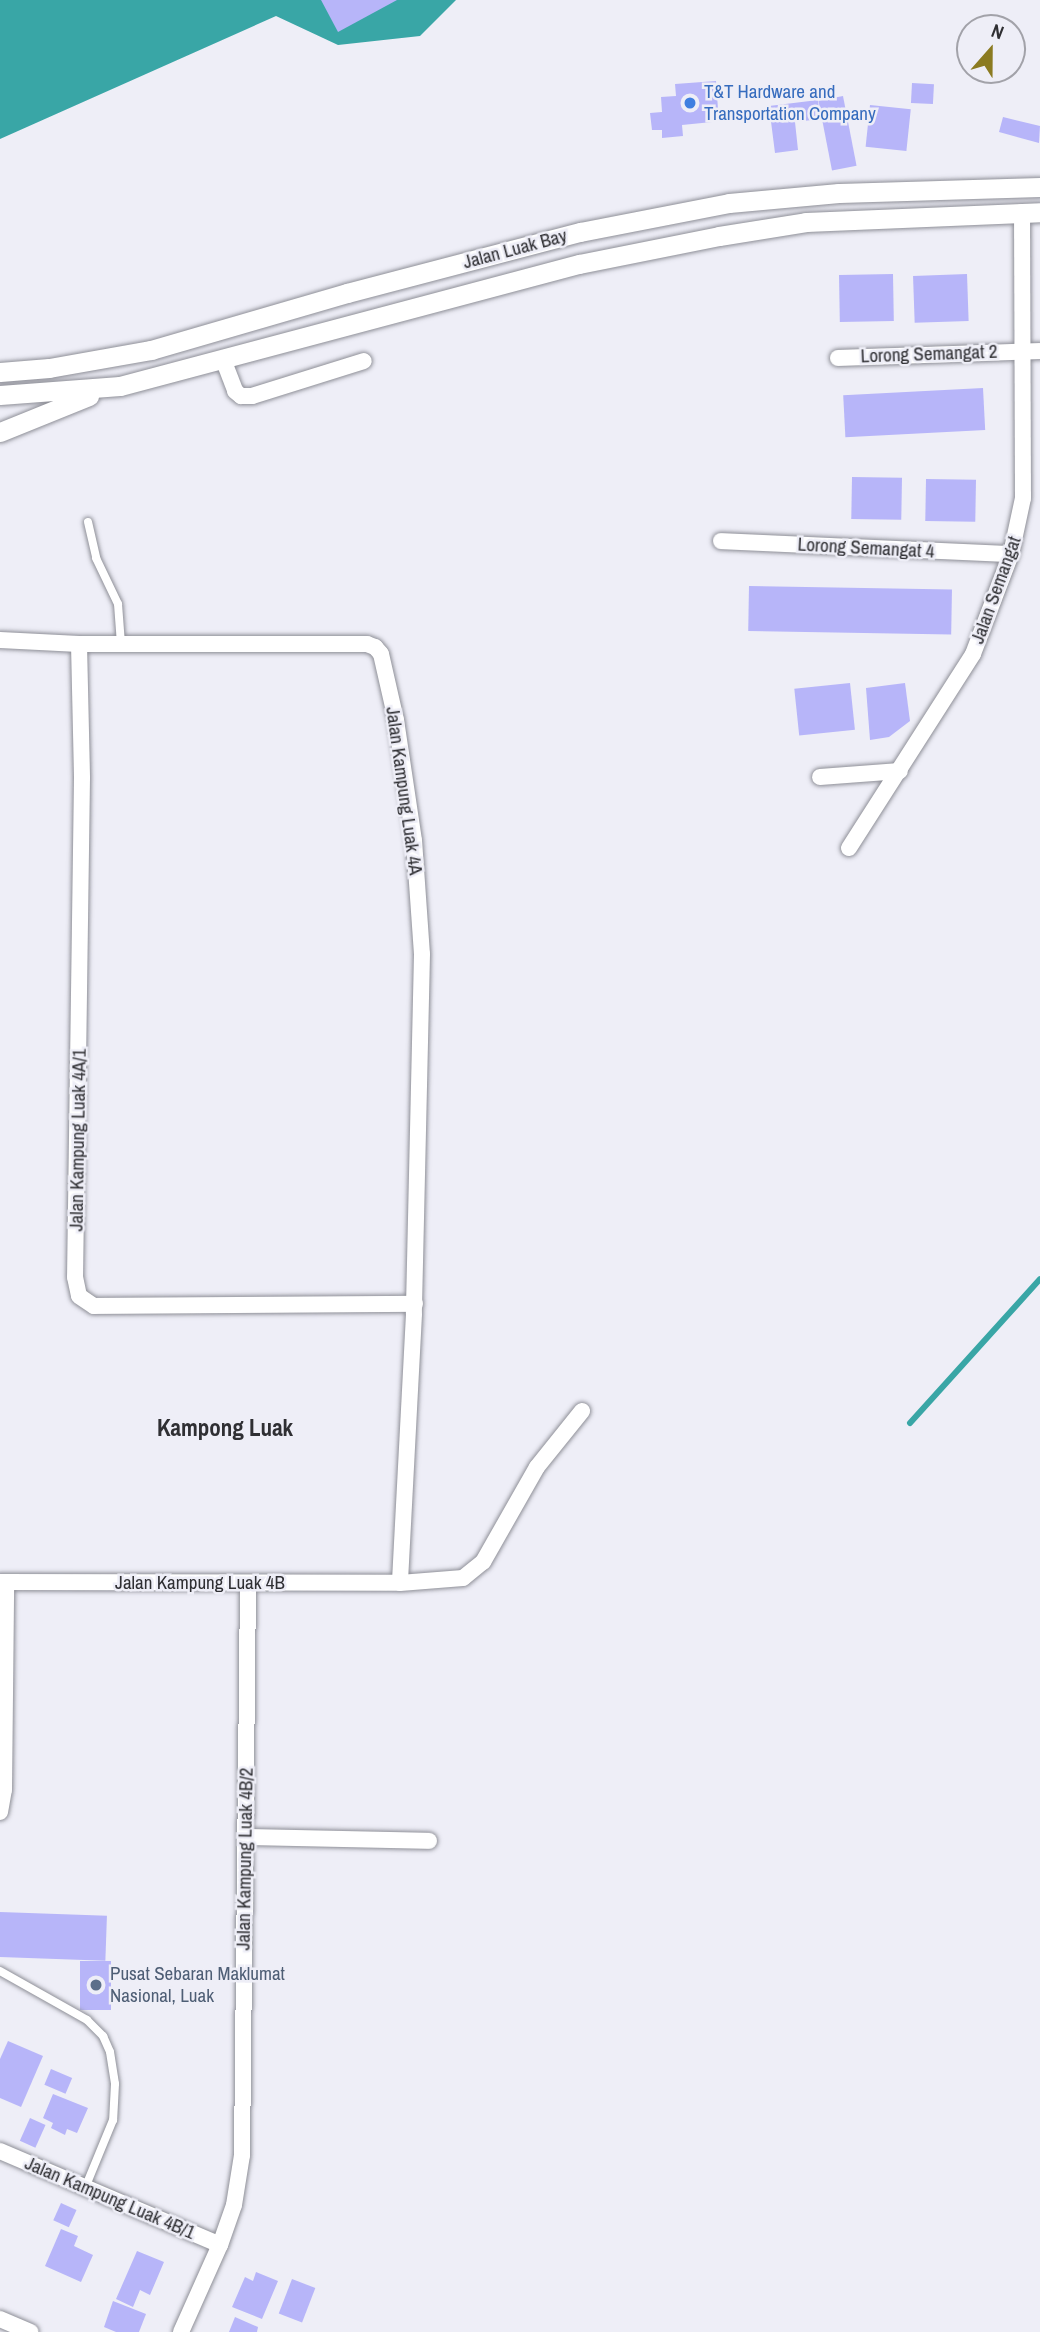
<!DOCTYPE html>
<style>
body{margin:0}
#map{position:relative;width:1040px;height:2332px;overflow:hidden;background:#eeeef7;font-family:"Archivo Narrow",sans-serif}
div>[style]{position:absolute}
.water>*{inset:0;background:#39a6a6}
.stream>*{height:6px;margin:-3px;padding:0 3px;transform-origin:3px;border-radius:3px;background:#39a6a6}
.building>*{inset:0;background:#b7b5f9;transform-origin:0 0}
.roads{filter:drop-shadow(0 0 2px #8e8f97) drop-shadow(0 0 2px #8e8f97)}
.service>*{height:8px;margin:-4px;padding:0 4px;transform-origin:4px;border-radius:4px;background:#fff}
.minor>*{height:16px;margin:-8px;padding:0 8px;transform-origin:8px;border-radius:8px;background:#fff}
.tertiary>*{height:19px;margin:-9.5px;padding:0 9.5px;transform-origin:9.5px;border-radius:9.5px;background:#fff}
.dots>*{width:19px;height:19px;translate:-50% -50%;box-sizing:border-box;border:4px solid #eeeef7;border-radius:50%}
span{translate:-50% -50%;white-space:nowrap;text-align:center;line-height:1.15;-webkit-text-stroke:5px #eeeef7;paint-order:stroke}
.shop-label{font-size:19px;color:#366cbe}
.left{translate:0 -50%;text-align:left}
.street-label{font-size:19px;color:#2f2f33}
.service-label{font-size:19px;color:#4e5e75}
.quarter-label{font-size:23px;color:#2f2f33;font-weight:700}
.north{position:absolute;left:956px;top:14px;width:70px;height:70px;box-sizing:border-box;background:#eeeef7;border:2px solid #a2a2a9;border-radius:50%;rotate:21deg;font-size:19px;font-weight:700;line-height:28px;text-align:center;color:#2f2f33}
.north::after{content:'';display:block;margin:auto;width:24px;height:32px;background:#8b7b21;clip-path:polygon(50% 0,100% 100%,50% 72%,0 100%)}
</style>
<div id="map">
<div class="water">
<i style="clip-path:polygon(0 0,456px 0,420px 36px,338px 45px,276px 16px,0 139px)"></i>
</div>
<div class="stream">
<i style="left:910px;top:1423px;width:194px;rotate:-47.9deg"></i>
</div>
<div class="building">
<i style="clip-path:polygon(321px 0,397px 0,338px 32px)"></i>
<i style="clip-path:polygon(716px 81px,718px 109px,710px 110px,712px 122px,682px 125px,683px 136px,662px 138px,662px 130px,652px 130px,650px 113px,662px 112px,661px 97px,676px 96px,675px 84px)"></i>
<i style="left:912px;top:83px;width:22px;height:20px;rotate:3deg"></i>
<i style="left:843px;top:96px;width:71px;height:25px;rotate:79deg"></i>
<i style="clip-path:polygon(818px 100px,820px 119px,795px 122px,798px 150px,775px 153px,769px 106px)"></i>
<i style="left:870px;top:105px;width:41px;height:42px;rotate:6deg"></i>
<i style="clip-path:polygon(1003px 117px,1040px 126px,1039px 143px,999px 132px)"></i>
<i style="left:893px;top:274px;width:47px;height:54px;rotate:89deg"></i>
<i style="left:967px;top:274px;width:47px;height:54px;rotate:88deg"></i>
<i style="left:983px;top:388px;width:42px;height:140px;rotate:87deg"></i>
<i style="left:852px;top:477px;width:50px;height:42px;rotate:1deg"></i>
<i style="left:926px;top:479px;width:50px;height:42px;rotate:1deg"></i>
<i style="left:749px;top:586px;width:203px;height:45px;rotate:1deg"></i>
<i style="left:850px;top:683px;width:47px;height:56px;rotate:84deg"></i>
<i style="clip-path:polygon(905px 683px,910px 721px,889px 737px,870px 740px,866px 688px)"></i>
<i style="left:0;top:1912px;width:107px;height:45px;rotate:2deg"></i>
<i style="left:80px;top:1961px;width:31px;height:49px"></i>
<i style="clip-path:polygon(8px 2041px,43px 2056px,21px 2107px,0 2098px,0 2059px)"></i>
<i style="left:51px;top:2069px;width:23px;height:17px;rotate:23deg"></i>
<i style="clip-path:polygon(53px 2094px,88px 2108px,77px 2133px,67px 2129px,65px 2135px,51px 2128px,53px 2123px,43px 2118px)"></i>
<i style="left:30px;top:2118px;width:17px;height:25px;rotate:24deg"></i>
<i style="left:61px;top:2203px;width:17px;height:19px;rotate:24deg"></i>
<i style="clip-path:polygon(61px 2229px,78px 2236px,74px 2246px,93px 2255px,81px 2282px,45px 2266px)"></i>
<i style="clip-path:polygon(137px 2251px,164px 2262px,150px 2295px,140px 2290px,133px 2307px,116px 2299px)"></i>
<i style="clip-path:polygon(256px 2272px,278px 2281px,262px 2319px,232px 2307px,245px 2277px,253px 2281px)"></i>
<i style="left:292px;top:2279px;width:25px;height:37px;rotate:21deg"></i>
<i style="clip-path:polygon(113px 2301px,146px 2314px,139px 2332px,116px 2332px,104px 2327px)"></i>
<i style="clip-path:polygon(235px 2317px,258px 2327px,257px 2332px,229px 2332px)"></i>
</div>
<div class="roads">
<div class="service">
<i style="left:88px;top:522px;width:37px;rotate:77deg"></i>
<i style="left:96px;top:558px;width:51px;rotate:64.4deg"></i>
<i style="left:118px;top:604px;width:40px;rotate:85.7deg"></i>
<i style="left:0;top:1971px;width:100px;rotate:29.4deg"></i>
<i style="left:87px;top:2020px;width:23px;rotate:45deg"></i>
<i style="left:103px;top:2036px;width:17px;rotate:66deg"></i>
<i style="left:110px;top:2052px;width:32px;rotate:81deg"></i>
<i style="left:115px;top:2084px;width:36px;rotate:93deg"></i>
<i style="left:113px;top:2120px;width:74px;rotate:112.4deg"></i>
</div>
<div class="minor">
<i style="left:838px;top:358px;width:202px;rotate:-2deg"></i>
<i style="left:223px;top:359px;width:34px;rotate:69deg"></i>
<i style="left:235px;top:391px;width:8px;rotate:40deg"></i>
<i style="left:241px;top:396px;width:11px"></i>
<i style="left:252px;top:396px;width:117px;rotate:-17.4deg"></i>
<i style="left:721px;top:541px;width:290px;rotate:2.6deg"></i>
<i style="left:0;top:640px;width:79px;rotate:2.9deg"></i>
<i style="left:79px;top:644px;width:288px"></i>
<i style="left:367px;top:644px;width:9px;rotate:21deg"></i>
<i style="left:375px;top:647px;width:9px;rotate:49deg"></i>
<i style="left:381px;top:654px;width:68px;rotate:77.2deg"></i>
<i style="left:396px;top:720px;width:121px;rotate:81.5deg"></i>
<i style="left:414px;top:840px;width:114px;rotate:86deg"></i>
<i style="left:422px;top:954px;width:360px;rotate:91.3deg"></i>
<i style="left:414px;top:1314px;width:269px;rotate:93deg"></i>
<i style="left:79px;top:644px;width:134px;rotate:88.7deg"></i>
<i style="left:82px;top:778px;width:499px;rotate:90.8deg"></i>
<i style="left:75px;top:1277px;width:19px;rotate:78deg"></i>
<i style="left:79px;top:1296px;width:18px;rotate:34deg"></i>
<i style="left:94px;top:1306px;width:321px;rotate:-0.4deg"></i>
<i style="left:820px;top:777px;width:80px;rotate:-4.3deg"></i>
<i style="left:849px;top:848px;width:230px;rotate:-57.4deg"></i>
<i style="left:973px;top:654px;width:107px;rotate:-69.2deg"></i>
<i style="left:1011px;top:554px;width:57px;rotate:-77.9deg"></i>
<i style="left:1023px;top:498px;width:286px;rotate:-90.2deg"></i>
<i style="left:0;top:1582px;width:400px;rotate:0.1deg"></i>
<i style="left:400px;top:1583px;width:63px;rotate:-4.5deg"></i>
<i style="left:463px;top:1578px;width:26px;rotate:-39deg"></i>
<i style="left:483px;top:1562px;width:109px;rotate:-60.4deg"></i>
<i style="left:537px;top:1467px;width:72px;rotate:-51.2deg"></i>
<i style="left:0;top:1812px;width:22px;rotate:-80deg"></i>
<i style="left:4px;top:1790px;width:208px;rotate:-89.4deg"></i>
<i style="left:245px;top:1837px;width:184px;rotate:1.2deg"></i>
<i style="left:0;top:2151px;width:239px;rotate:23.1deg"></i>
<i style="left:0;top:2319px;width:33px;rotate:23deg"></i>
<i style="left:181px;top:2332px;width:95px;rotate:-65.9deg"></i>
<i style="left:220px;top:2245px;width:42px;rotate:-70.7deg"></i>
<i style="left:234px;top:2205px;width:51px;rotate:-80.9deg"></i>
<i style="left:242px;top:2155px;width:571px;rotate:-89.4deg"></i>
</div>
<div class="tertiary">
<i style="left:0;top:372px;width:49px;rotate:-4.7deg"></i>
<i style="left:49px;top:368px;width:104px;rotate:-10deg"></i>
<i style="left:151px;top:350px;width:204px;rotate:-16.2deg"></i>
<i style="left:347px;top:293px;width:241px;rotate:-14.7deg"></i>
<i style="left:580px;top:232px;width:152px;rotate:-11deg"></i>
<i style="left:729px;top:203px;width:110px;rotate:-5.2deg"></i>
<i style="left:839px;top:193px;width:201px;rotate:-1.7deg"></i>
<i style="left:0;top:395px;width:120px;rotate:-4.3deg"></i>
<i style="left:120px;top:386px;width:475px;rotate:-14.9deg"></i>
<i style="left:579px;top:264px;width:143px;rotate:-11.3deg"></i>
<i style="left:719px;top:236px;width:88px;rotate:-9.1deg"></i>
<i style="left:806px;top:222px;width:234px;rotate:-2.4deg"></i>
<i style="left:0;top:432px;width:96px;rotate:-22deg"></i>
</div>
</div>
<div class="dots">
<i style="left:690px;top:103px;background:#3f7fe0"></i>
<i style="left:96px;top:1985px;background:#5c6f8a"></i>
</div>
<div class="shop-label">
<span class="left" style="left:704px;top:103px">T&amp;T Hardware and<br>Transportation Company</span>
</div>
<div class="street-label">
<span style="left:515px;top:249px;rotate:-15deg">Jalan Luak Bay</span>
<span style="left:929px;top:354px;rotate:-2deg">Lorong Semangat 2</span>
<span style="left:866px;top:548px;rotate:3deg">Lorong Semangat 4</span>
<span style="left:996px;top:590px;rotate:-70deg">Jalan Semangat</span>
<span style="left:404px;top:791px;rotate:82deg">Jalan Kampung Luak 4A</span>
<span style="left:78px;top:1140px;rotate:-89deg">Jalan Kampung Luak 4A/1</span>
<span style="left:200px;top:1583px">Jalan Kampung Luak 4B</span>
<span style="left:245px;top:1859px;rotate:-89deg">Jalan Kampung Luak 4B/2</span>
<span style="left:110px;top:2198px;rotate:23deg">Jalan Kampung Luak 4B/1</span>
</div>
<div class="service-label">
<span class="left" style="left:110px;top:1985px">Pusat Sebaran Maklumat<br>Nasional, Luak</span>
</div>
<div class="quarter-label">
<span style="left:225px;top:1428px">Kampong Luak</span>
</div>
<div class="north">N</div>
</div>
